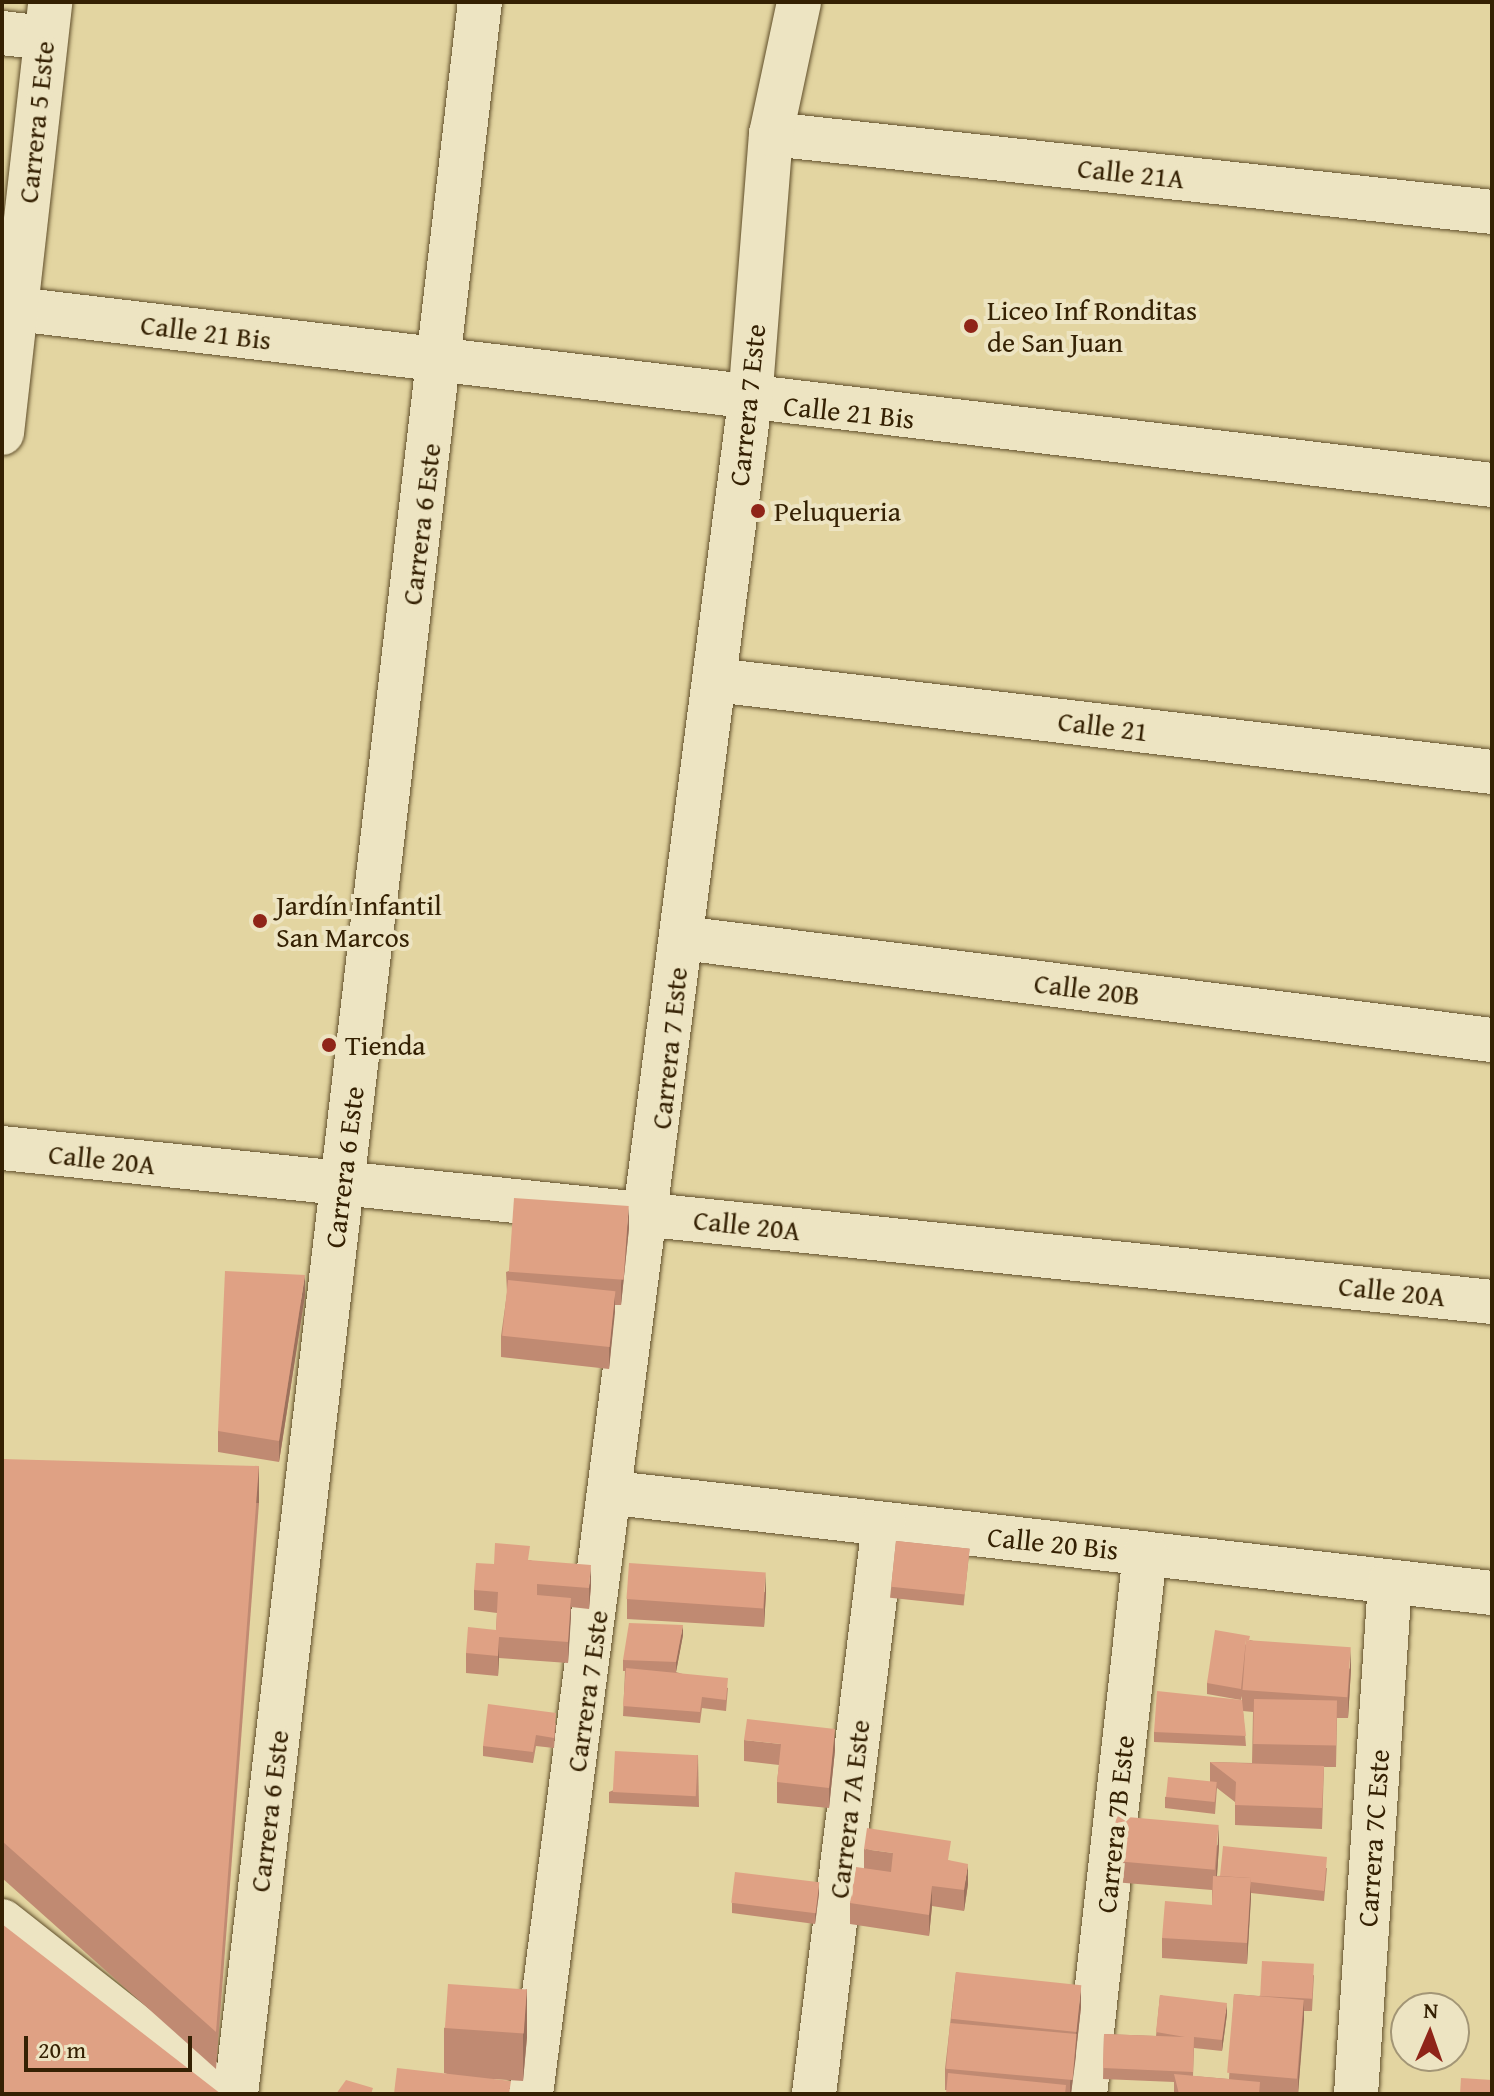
<!DOCTYPE html>
<meta charset="utf-8">
<style>
body{margin:0}
#map{position:relative;width:1494px;height:2096px;overflow:hidden;background:#e3d5a1;font-family:"Gentium Book Plus",serif}
div>[style]{position:absolute}
.roads{filter:drop-shadow(0 0 2px #604e2a) drop-shadow(0 0 2px #604e2a)}
.minor>*{height:44px;margin:-22px;padding:0 22px;transform-origin:22px;border-radius:22px;background:#ede4c2}
.wall>*{inset:0;background:#c08a72;transform-origin:0 0}
.shaded-wall>*{inset:0;background:#9c715c;transform-origin:0 0}
.building>*{inset:0;background:#dfa184;transform-origin:0 0}
.dots>*{width:22px;height:22px;translate:-50% -50%;box-sizing:border-box;border:4px solid #ede4c2;border-radius:50%}
span{translate:-50% -50%;white-space:nowrap;text-align:center;line-height:1.15;-webkit-text-stroke:8px #ede4c2;paint-order:stroke}
.street-label{font-size:28px;color:#352103}
.poi-label{font-size:28px;color:#352103}
.left{translate:0 -50%;text-align:left}
.frame{position:absolute;inset:0;border:4px solid #352103;pointer-events:none}
.north{position:absolute;left:1390px;top:1992px;width:80px;height:80px;box-sizing:border-box;background:#ede4c2;border:2px solid #a39676;border-radius:50%;rotate:2deg;font-size:22px;font-weight:700;line-height:32px;text-align:center;color:#352103}
.north::after{content:'';display:block;margin:auto;width:28px;height:36px;background:#8f2418;clip-path:polygon(50% 0,100% 100%,50% 72%,0 100%)}
.scale{position:absolute;left:24px;top:2036px;width:168px;height:36px;box-sizing:border-box;border:4px solid #352103;border-top:0;padding-left:10px;font-size:24px;line-height:28px;white-space:nowrap;color:#352103;-webkit-text-stroke:6px #ede4c2;paint-order:stroke}
</style>
<div id="map">
<div class="roads">
<div class="minor">
<i style="left:2px;top:33px;width:44px;rotate:6.5deg"></i>
<i style="left:771px;top:134px;width:725px;rotate:6.17deg"></i>
<i style="left:16px;top:309px;width:1486px;rotate:6.8deg"></i>
<i style="left:2px;top:433px;width:434px;rotate:-83.6deg"></i>
<i style="left:715px;top:680px;width:782px;rotate:6.75deg"></i>
<i style="left:682px;top:938px;width:816px;rotate:7.18deg"></i>
<i style="left:2px;top:1148px;width:1498px;rotate:5.9deg"></i>
<i style="left:614px;top:1493px;width:884px;rotate:6.5deg"></i>
<i style="left:2px;top:1921px;width:280px;rotate:38.2deg"></i>
<i style="left:236px;top:2094px;width:2106px;rotate:-83.35deg"></i>
<i style="left:531px;top:2094px;width:1707px;rotate:-82.63deg"></i>
<i style="left:750px;top:401px;width:268px;rotate:-85.5deg"></i>
<i style="left:771px;top:134px;width:135px;rotate:-78deg"></i>
<i style="left:814px;top:2094px;width:574px;rotate:-83deg"></i>
<i style="left:1085px;top:2094px;width:544px;rotate:-83.67deg"></i>
<i style="left:1356px;top:2094px;width:513px;rotate:-86.2deg"></i>
</div>
</div>
<div class="wall">
<i style="clip-path:polygon(629px 1228px,621px 1305px,615px 1305px,609px 1369px,501px 1357px,501px 1336px,507px 1293px,506px 1272px)"></i>
<i style="clip-path:polygon(305px 1295px,279px 1462px,218px 1452px,218px 1431px)"></i>
<i style="clip-path:polygon(2px 1459px,259px 1503px,216px 2069px,2px 1878px)"></i>
<i style="left:896px;top:1541px;width:74px;height:57px;rotate:6deg"></i>
<i style="clip-path:polygon(530px 1560px,591px 1585px,589px 1609px,571px 1607px,568px 1663px,499px 1658px,498px 1676px,466px 1673px,466px 1653px,496px 1630px,497px 1613px,474px 1610px,474px 1590px,494px 1564px)"></i>
<i style="clip-path:polygon(766px 1592px,764px 1627px,627px 1619px,627px 1599px)"></i>
<i style="clip-path:polygon(683px 1635px,676px 1672px,728px 1688px,726px 1711px,702px 1708px,700px 1723px,623px 1716px,625px 1671px,623px 1671px,623px 1660px)"></i>
<i style="clip-path:polygon(1250px 1640px,1351px 1669px,1348px 1718px,1337px 1718px,1336px 1767px,1324px 1767px,1322px 1829px,1235px 1825px,1235px 1802px,1217px 1788px,1215px 1814px,1165px 1808px,1165px 1797px,1210px 1782px,1210px 1762px,1252px 1763px,1253px 1712px,1243px 1711px,1246px 1746px,1154px 1742px,1154px 1732px,1242px 1700px,1242px 1696px,1241px 1700px,1207px 1694px,1207px 1683px)"></i>
<i style="clip-path:polygon(556px 1723px,554px 1748px,536px 1746px,533px 1763px,483px 1756px,483px 1746px)"></i>
<i style="clip-path:polygon(744px 1740px,835px 1750px,829px 1808px,777px 1803px,777px 1782px,779px 1765px,744px 1761px)"></i>
<i style="clip-path:polygon(698px 1755px,699px 1807px,609px 1803px,609px 1792px)"></i>
<i style="clip-path:polygon(1219px 1845px,1217px 1876px,1327px 1868px,1324px 1901px,1251px 1893px,1247px 1964px,1162px 1958px,1162px 1938px,1212px 1905px,1212px 1890px,1113px 1882px,1113px 1861px)"></i>
<i style="clip-path:polygon(864px 1849px,951px 1861px,968px 1884px,964px 1911px,932px 1906px,929px 1936px,850px 1924px,850px 1903px,864px 1868px)"></i>
<i style="clip-path:polygon(819px 1893px,815px 1924px,732px 1913px,732px 1903px)"></i>
<i style="clip-path:polygon(956px 1972px,1081px 2007px,1071px 2094px,946px 2094px,947px 2090px,945px 2090px,945px 2069px)"></i>
<i style="clip-path:polygon(1314px 1975px,1312px 2011px,1304px 2011px,1298px 2094px,1174px 2094px,1174px 2082px,1103px 2079px,1104px 2034px,1156px 2036px,1160px 1995px,1227px 2014px,1222px 2051px,1194px 2048px,1193px 2076px,1229px 2079px,1234px 1994px,1259px 1996px)"></i>
<i style="clip-path:polygon(527px 1989px,527px 2037px,523px 2081px,493px 2079px,511px 2094px,444px 2073px,444px 2028px)"></i>
</div>
<div class="shaded-wall">
<i style="clip-path:polygon(629px 1207px,629px 1228px,621px 1305px,621px 1285px)"></i>
<i style="clip-path:polygon(305px 1275px,305px 1295px,279px 1462px,279px 1441px)"></i>
<i style="clip-path:polygon(615px 1291px,615px 1312px,609px 1369px,609px 1349px)"></i>
<i style="left:259px;top:1466px;width:37px;height:568px;rotate:90deg"></i>
<i style="clip-path:polygon(591px 1565px,591px 1585px,589px 1609px,589px 1588px)"></i>
<i style="clip-path:polygon(766px 1572px,766px 1592px,764px 1627px,764px 1606px)"></i>
<i style="clip-path:polygon(571px 1598px,571px 1618px,568px 1663px,568px 1642px)"></i>
<i style="clip-path:polygon(683px 1625px,683px 1635px,676px 1672px,676px 1662px)"></i>
<i style="clip-path:polygon(499px 1637px,499px 1658px,498px 1676px,498px 1656px)"></i>
<i style="clip-path:polygon(1351px 1648px,1351px 1669px,1348px 1718px,1348px 1698px)"></i>
<i style="clip-path:polygon(835px 1729px,835px 1750px,829px 1808px,829px 1788px)"></i>
<i style="clip-path:polygon(1219px 1825px,1219px 1845px,1216px 1890px,1216px 1869px)"></i>
<i style="clip-path:polygon(968px 1864px,968px 1884px,964px 1911px,964px 1890px)"></i>
<i style="clip-path:polygon(1251px 1878px,1251px 1899px,1247px 1964px,1247px 1943px)"></i>
<i style="clip-path:polygon(819px 1882px,819px 1893px,815px 1924px,815px 1913px)"></i>
<i style="clip-path:polygon(932px 1886px,932px 1906px,929px 1936px,929px 1915px)"></i>
<i style="clip-path:polygon(1081px 1986px,1081px 2007px,1076px 2053px,1076px 2033px)"></i>
<i style="clip-path:polygon(527px 1989px,527px 2037px,523px 2081px,523px 2033px)"></i>
<i style="clip-path:polygon(1304px 2000px,1304px 2020px,1298px 2094px,1298px 2078px)"></i>
<i style="clip-path:polygon(1227px 2003px,1227px 2014px,1222px 2051px,1222px 2040px)"></i>
<i style="clip-path:polygon(1076px 2035px,1076px 2056px,1071px 2094px,1070px 2094px,1070px 2083px)"></i>
</div>
<div class="building">
<i style="left:514px;top:1198px;width:115px;height:74px;rotate:4deg"></i>
<i style="clip-path:polygon(225px 1271px,305px 1275px,279px 1441px,218px 1431px)"></i>
<i style="left:508px;top:1280px;width:108px;height:56px;rotate:6deg"></i>
<i style="clip-path:polygon(2px 1459px,259px 1466px,216px 2032px,2px 1841px)"></i>
<i style="left:896px;top:1541px;width:74px;height:46px;rotate:6deg"></i>
<i style="clip-path:polygon(495px 1543px,530px 1546px,528px 1560px,591px 1565px,589px 1588px,537px 1584px,537px 1595px,571px 1598px,568px 1642px,499px 1637px,498px 1656px,466px 1653px,468px 1627px,496px 1630px,498px 1592px,474px 1590px,476px 1563px,494px 1564px)"></i>
<i style="left:629px;top:1563px;width:137px;height:36px;rotate:4deg"></i>
<i style="clip-path:polygon(629px 1623px,683px 1625px,676px 1662px,623px 1660px)"></i>
<i style="clip-path:polygon(1215px 1630px,1250px 1636px,1249px 1640px,1246px 1640px,1241px 1689px,1207px 1683px)"></i>
<i style="left:1246px;top:1640px;width:105px;height:50px;rotate:4deg"></i>
<i style="clip-path:polygon(626px 1668px,728px 1678px,726px 1700px,702px 1697px,700px 1712px,623px 1706px)"></i>
<i style="clip-path:polygon(1157px 1691px,1242px 1700px,1246px 1736px,1154px 1732px)"></i>
<i style="left:1254px;top:1699px;width:83px;height:45px;rotate:1deg"></i>
<i style="clip-path:polygon(488px 1704px,556px 1713px,554px 1738px,536px 1735px,533px 1752px,483px 1746px)"></i>
<i style="clip-path:polygon(747px 1719px,835px 1729px,829px 1788px,777px 1782px,781px 1744px,744px 1740px)"></i>
<i style="left:615px;top:1751px;width:83px;height:41px;rotate:3deg"></i>
<i style="clip-path:polygon(1210px 1762px,1324px 1766px,1322px 1808px,1235px 1805px,1236px 1782px)"></i>
<i style="left:1168px;top:1777px;width:49px;height:20px;rotate:6deg"></i>
<i style="left:1116px;top:1816px;width:103px;height:45px;rotate:5deg"></i>
<i style="clip-path:polygon(867px 1828px,951px 1841px,948px 1860px,968px 1864px,964px 1890px,932px 1886px,929px 1915px,850px 1903px,856px 1867px,891px 1872px,893px 1853px,864px 1849px)"></i>
<i style="clip-path:polygon(1223px 1846px,1327px 1857px,1324px 1891px,1251px 1882px,1251px 1878px,1220px 1876px)"></i>
<i style="left:735px;top:1872px;width:85px;height:31px;rotate:7deg"></i>
<i style="clip-path:polygon(1213px 1876px,1251px 1878px,1247px 1943px,1162px 1938px,1165px 1901px,1212px 1905px)"></i>
<i style="clip-path:polygon(2px 1924px,221px 2094px,2px 2094px)"></i>
<i style="left:1262px;top:1961px;width:52px;height:35px;rotate:3deg"></i>
<i style="left:956px;top:1972px;width:126px;height:47px;rotate:6deg"></i>
<i style="left:448px;top:1984px;width:79px;height:44px;rotate:4deg"></i>
<i style="left:1234px;top:1994px;width:70px;height:79px;rotate:5deg"></i>
<i style="clip-path:polygon(1160px 1995px,1227px 2003px,1222px 2040px,1194px 2037px,1193px 2072px,1103px 2068px,1104px 2034px,1185px 2037px,1156px 2032px)"></i>
<i style="left:950px;top:2023px;width:127px;height:46px;rotate:5deg"></i>
<i style="clip-path:polygon(397px 2068px,511px 2081px,509px 2094px,394px 2094px)"></i>
<i style="clip-path:polygon(948px 2073px,1066px 2085px,1065px 2094px,946px 2094px)"></i>
<i style="clip-path:polygon(1174px 2074px,1260px 2082px,1259px 2094px,1179px 2094px)"></i>
<i style="clip-path:polygon(1461px 2078px,1492px 2080px,1492px 2094px,1460px 2094px)"></i>
<i style="clip-path:polygon(346px 2080px,373px 2088px,371px 2094px,336px 2094px)"></i>
</div>
<div class="dots">
<i style="left:971px;top:326px;background:#8f2418"></i>
<i style="left:758px;top:511px;background:#8f2418"></i>
<i style="left:260px;top:921px;background:#8f2418"></i>
<i style="left:329px;top:1045px;background:#8f2418"></i>
</div>
<div class="street-label">
<span style="left:36px;top:122px;rotate:-84deg">Carrera 5 Este</span>
<span style="left:1131px;top:173px;rotate:6deg">Calle 21A</span>
<span style="left:206px;top:332px;rotate:7deg">Calle 21 Bis</span>
<span style="left:747px;top:405px;rotate:-84deg">Carrera 7 Este</span>
<span style="left:849px;top:412px;rotate:6deg">Calle 21 Bis</span>
<span style="left:421px;top:524px;rotate:-83deg">Carrera 6 Este</span>
<span style="left:1103px;top:726px;rotate:7deg">Calle 21</span>
<span style="left:1087px;top:989px;rotate:7deg">Calle 20B</span>
<span style="left:669px;top:1048px;rotate:-84deg">Carrera 7 Este</span>
<span style="left:102px;top:1159px;rotate:6deg">Calle 20A</span>
<span style="left:344px;top:1167px;rotate:-83deg">Carrera 6 Este</span>
<span style="left:747px;top:1225px;rotate:6deg">Calle 20A</span>
<span style="left:1392px;top:1291px;rotate:6deg">Calle 20A</span>
<span style="left:1053px;top:1543px;rotate:6deg">Calle 20 Bis</span>
<span style="left:587px;top:1691px;rotate:-82deg">Carrera 7 Este</span>
<span style="left:849px;top:1809px;rotate:-83deg">Carrera 7A Este</span>
<span style="left:269px;top:1811px;rotate:-83deg">Carrera 6 Este</span>
<span style="left:1115px;top:1824px;rotate:-84deg">Carrera 7B Este</span>
<span style="left:1373px;top:1838px;rotate:-86deg">Carrera 7C Este</span>
</div>
<div class="poi-label">
<span class="left" style="left:987px;top:326px">Liceo Inf Ronditas<br>de San Juan</span>
<span class="left" style="left:774px;top:511px">Peluqueria</span>
<span class="left" style="left:276px;top:921px">Jardín Infantil<br>San Marcos</span>
<span class="left" style="left:345px;top:1045px">Tienda</span>
</div>
<div class="frame"></div>
<div class="north">N</div>
<div class="scale">20 m</div>
</div>
